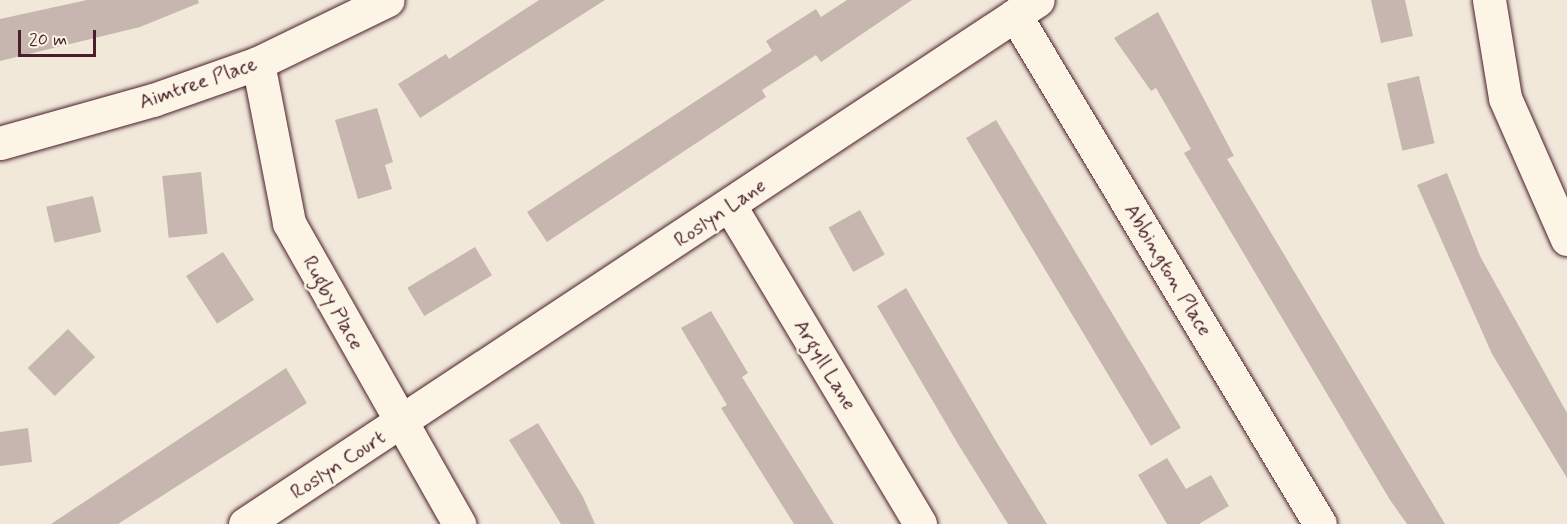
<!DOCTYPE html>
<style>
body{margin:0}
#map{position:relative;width:1567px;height:524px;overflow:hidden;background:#f1e8da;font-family:Mynerve,sans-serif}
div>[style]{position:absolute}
.building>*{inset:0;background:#c7b6af;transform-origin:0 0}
.roads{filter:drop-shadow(0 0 2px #4a1f2b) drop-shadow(0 0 2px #4a1f2b)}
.minor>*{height:33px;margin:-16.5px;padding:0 16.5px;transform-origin:16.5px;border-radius:16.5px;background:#fcf5e5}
span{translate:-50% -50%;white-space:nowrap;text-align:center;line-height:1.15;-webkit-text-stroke:5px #fcf5e5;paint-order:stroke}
.street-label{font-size:21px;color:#4a1f2b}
.scale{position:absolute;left:18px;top:30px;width:78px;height:27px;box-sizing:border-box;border:3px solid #4a1f2b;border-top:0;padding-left:8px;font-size:18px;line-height:21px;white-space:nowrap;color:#4a1f2b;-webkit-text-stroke:4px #fcf5e5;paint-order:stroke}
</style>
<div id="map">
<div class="building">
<i style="clip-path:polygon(87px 0,198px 0,199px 3px,140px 27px,0 61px,0 19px)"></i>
<i style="clip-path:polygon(539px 0,605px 0,420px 118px,398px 84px,446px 54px,449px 59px)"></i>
<i style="clip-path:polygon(847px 0,912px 0,821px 62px,816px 55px,762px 90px,766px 97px,547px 242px,527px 212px,772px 51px,766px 41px,816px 9px,821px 17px)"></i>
<i style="clip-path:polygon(1371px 0,1405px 0,1413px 36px,1381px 43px)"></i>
<i style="clip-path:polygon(1158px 12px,1234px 156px,1227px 159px,1445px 524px,1407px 524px,1390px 500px,1184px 153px,1191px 149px,1156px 88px,1151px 91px,1114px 38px)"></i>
<i style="left:1419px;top:76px;width:69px;height:33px;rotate:77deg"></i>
<i style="clip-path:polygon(377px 108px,393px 162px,385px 165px,392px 189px,358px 199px,335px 120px)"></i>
<i style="left:996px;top:120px;width:359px;height:35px;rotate:59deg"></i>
<i style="left:201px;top:172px;width:62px;height:39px;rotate:84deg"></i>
<i style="clip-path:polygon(1447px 173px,1480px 256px,1567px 413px,1567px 478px,1492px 354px,1417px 185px)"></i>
<i style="left:93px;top:196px;width:37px;height:48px;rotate:77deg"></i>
<i style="left:860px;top:210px;width:51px;height:36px;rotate:61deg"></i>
<i style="left:475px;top:247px;width:33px;height:79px;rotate:59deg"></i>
<i style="left:223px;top:252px;width:57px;height:44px;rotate:57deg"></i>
<i style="clip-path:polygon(906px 288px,997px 443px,1047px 524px,1008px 524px,958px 444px,877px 306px)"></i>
<i style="clip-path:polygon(711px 311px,748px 373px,742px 377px,834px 524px,794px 524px,721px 408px,727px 405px,681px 328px)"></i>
<i style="left:68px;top:329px;width:39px;height:56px;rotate:46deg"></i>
<i style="clip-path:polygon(286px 368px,307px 403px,118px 524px,51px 524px)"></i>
<i style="clip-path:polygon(538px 423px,583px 497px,595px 524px,561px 524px,509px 440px)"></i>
<i style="clip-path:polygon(28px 428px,32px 462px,0 466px,0 432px)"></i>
<i style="clip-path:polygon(1167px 458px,1186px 489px,1211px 475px,1229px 506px,1199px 524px,1167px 524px,1138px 475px)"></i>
</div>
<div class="roads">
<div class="minor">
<i style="left:1489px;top:0;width:99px;rotate:80.7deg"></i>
<i style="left:1505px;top:98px;width:154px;rotate:66.3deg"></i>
<i style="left:1015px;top:15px;width:593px;rotate:59.07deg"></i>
<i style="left:258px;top:63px;width:163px;rotate:79deg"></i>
<i style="left:289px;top:223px;width:346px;rotate:60.5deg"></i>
<i style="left:0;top:143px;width:159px;rotate:-15.7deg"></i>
<i style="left:153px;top:100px;width:111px;rotate:-19.4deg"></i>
<i style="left:258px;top:63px;width:144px;rotate:-25.9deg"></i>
<i style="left:730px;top:206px;width:370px;rotate:59.1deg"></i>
<i style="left:245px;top:524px;width:950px;rotate:-33.46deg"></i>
</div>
</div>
<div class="street-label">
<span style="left:198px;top:83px;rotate:-19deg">Aimtree Place</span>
<span style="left:720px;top:213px;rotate:-34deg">Roslyn Lane</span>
<span style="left:1168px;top:270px;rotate:59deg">Abbington Place</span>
<span style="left:333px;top:303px;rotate:61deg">Rugby Place</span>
<span style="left:825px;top:365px;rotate:59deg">Argyll Lane</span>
<span style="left:338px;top:465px;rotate:-33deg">Roslyn Court</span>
</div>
<div class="scale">20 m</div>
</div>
